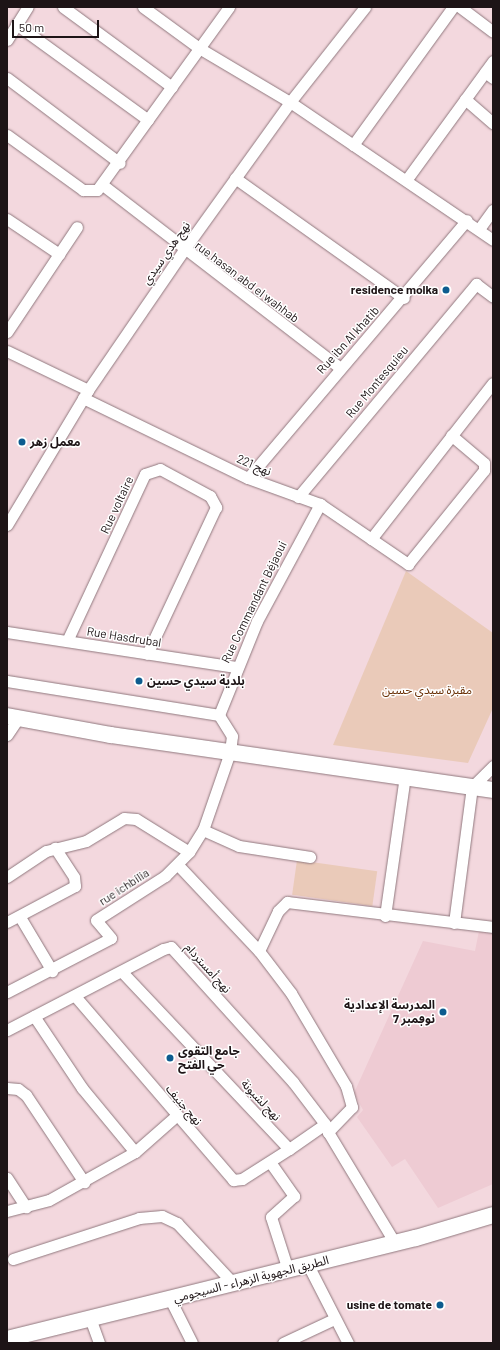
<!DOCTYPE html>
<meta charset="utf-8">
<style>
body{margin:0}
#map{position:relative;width:500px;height:1350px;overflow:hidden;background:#f3d8de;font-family:Barlow,"Noto Sans Arabic",sans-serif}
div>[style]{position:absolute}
.built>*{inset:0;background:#eecbd3}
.green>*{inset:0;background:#eacab9;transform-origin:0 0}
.roads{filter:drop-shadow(0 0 1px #90787e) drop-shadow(0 0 1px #90787e)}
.street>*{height:11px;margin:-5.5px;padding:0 5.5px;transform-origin:5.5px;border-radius:5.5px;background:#fff}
.secondary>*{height:16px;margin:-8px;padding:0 8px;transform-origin:8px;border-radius:8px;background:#fff}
.dots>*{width:11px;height:11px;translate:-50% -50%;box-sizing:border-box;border:2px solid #fff;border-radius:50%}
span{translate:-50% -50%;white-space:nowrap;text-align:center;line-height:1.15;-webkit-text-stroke:3px #fff;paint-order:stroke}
.street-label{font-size:12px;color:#1d1416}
.poi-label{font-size:12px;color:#1d1416;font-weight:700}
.right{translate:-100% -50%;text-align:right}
.left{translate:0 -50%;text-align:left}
.park-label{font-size:12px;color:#682f04}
.frame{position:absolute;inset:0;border:8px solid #1d1416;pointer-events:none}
.scale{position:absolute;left:12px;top:20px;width:87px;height:18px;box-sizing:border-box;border:2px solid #1d1416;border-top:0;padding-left:5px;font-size:12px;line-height:14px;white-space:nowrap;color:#1d1416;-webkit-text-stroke:3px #fff;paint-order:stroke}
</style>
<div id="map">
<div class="built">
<i style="clip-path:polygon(479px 931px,493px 933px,493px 1184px,438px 1208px,405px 1159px,392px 1167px,357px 1117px,363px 1110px,354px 1093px,423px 941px,475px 951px)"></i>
</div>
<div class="green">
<i style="clip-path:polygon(406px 571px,493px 633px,493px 708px,468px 763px,333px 745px)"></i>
<i style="left:297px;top:860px;width:81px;height:35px;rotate:8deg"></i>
</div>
<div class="roads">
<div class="street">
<i style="left:63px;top:7px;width:135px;rotate:36.3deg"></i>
<i style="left:143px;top:7px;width:69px;rotate:36.2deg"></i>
<i style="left:199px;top:48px;width:106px;rotate:30.7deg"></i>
<i style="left:290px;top:102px;width:245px;rotate:34.2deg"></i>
<i style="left:460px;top:7px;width:41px;rotate:37.1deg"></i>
<i style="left:16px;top:24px;width:163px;rotate:36deg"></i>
<i style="left:7px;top:40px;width:39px;rotate:-58deg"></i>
<i style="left:485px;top:72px;width:10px;rotate:37deg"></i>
<i style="left:7px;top:78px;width:141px;rotate:37deg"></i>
<i style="left:465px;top:99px;width:37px;rotate:41deg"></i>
<i style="left:7px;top:135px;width:94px;rotate:35.9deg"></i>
<i style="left:83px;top:190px;width:14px"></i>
<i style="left:97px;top:190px;width:226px;rotate:-54.2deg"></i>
<i style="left:353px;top:145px;width:170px;rotate:-54.1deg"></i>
<i style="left:235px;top:178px;width:207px;rotate:35.4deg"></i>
<i style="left:407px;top:179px;width:146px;rotate:-53.9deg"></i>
<i style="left:104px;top:186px;width:297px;rotate:37.6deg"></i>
<i style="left:7px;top:219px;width:63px;rotate:33.9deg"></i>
<i style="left:479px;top:229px;width:24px;rotate:-54deg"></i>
<i style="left:7px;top:332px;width:126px;rotate:-56.3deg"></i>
<i style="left:7px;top:351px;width:90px;rotate:25.7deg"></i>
<i style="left:83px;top:398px;width:183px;rotate:25.9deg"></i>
<i style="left:248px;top:478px;width:77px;rotate:19.9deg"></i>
<i style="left:320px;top:504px;width:107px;rotate:34.3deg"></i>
<i style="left:408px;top:564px;width:121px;rotate:-51deg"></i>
<i style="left:484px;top:470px;width:7px;rotate:-90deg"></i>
<i style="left:484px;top:463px;width:43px;rotate:-139.7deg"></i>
<i style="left:248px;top:478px;width:338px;rotate:-49.7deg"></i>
<i style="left:298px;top:497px;width:278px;rotate:-50.1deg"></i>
<i style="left:476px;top:284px;width:21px;rotate:37deg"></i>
<i style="left:7px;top:525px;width:157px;rotate:-59deg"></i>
<i style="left:88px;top:390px;width:168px;rotate:-55.6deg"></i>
<i style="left:183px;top:251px;width:183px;rotate:-54.3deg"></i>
<i style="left:290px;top:102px;width:121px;rotate:-51.7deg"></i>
<i style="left:371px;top:539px;width:198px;rotate:-52deg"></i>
<i style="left:7px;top:632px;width:233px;rotate:8.7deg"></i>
<i style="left:67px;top:641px;width:184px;rotate:-65deg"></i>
<i style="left:145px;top:474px;width:16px;rotate:-18deg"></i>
<i style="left:160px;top:469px;width:57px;rotate:28.4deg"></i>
<i style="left:210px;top:496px;width:13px;rotate:61deg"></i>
<i style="left:216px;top:507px;width:162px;rotate:115.1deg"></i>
<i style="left:7px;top:681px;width:215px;rotate:9.1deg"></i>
<i style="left:219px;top:715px;width:101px;rotate:-68deg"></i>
<i style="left:257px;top:621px;width:133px;rotate:-61.7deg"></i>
<i style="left:7px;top:735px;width:22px;rotate:-56deg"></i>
<i style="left:203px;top:830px;width:39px;rotate:24deg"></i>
<i style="left:239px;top:846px;width:72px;rotate:8.8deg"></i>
<i style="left:178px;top:865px;width:118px;rotate:46.7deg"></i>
<i style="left:259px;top:951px;width:53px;rotate:52.7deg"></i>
<i style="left:291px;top:993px;width:108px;rotate:59.4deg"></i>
<i style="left:346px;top:1086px;width:22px;rotate:74deg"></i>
<i style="left:352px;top:1107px;width:35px;rotate:134deg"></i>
<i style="left:328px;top:1132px;width:130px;rotate:58.9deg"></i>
<i style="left:7px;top:877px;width:47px;rotate:-33.7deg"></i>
<i style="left:46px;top:851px;width:41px;rotate:-14deg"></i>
<i style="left:86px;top:841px;width:44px;rotate:-31.2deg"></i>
<i style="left:124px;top:818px;width:12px;rotate:5deg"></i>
<i style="left:136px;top:819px;width:62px;rotate:31.9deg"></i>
<i style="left:385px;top:916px;width:141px;rotate:-81.9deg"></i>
<i style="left:20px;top:917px;width:63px;rotate:59.3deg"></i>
<i style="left:7px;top:922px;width:77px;rotate:-27.9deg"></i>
<i style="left:75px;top:886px;width:9px;rotate:-96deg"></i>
<i style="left:74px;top:877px;width:35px;rotate:-123deg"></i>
<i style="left:454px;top:923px;width:137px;rotate:-82.5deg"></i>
<i style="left:472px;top:787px;width:30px;rotate:-45deg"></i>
<i style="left:259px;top:951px;width:44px;rotate:-64.6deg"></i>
<i style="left:278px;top:911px;width:13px;rotate:-45deg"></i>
<i style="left:287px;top:902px;width:208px;rotate:6.9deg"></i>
<i style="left:7px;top:992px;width:117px;rotate:-27.4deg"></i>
<i style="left:111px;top:938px;width:23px;rotate:-130deg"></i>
<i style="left:96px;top:920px;width:82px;rotate:-32.5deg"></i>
<i style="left:165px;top:876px;width:34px;rotate:-45deg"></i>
<i style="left:189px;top:852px;width:26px;rotate:-58deg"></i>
<i style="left:203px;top:830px;width:83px;rotate:-70.9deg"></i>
<i style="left:230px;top:752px;width:16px;rotate:-83deg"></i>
<i style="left:232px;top:736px;width:25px;rotate:-122deg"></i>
<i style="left:75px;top:996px;width:243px;rotate:49.3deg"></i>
<i style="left:233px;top:1180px;width:9px;rotate:-6deg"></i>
<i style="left:242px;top:1179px;width:56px;rotate:-32.6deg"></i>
<i style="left:34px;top:1016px;width:87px;rotate:56.3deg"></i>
<i style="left:82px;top:1088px;width:83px;rotate:50.4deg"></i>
<i style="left:135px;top:1152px;width:55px;rotate:-41.3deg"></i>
<i style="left:7px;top:1030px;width:176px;rotate:-27.4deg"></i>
<i style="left:163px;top:949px;width:8px;rotate:-14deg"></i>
<i style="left:171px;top:947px;width:182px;rotate:47.9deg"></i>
<i style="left:293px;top:1082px;width:53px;rotate:52.7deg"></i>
<i style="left:325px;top:1124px;width:44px;rotate:145.2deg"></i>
<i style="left:289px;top:1149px;width:243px;rotate:-133.3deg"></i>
<i style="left:7px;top:1088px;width:11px;rotate:5deg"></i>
<i style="left:18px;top:1089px;width:10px;rotate:37deg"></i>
<i style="left:26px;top:1095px;width:105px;rotate:56.3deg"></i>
<i style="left:270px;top:1162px;width:42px;rotate:54.8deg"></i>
<i style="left:294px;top:1196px;width:31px;rotate:138deg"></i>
<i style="left:271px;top:1217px;width:56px;rotate:72.2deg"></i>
<i style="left:7px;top:1178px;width:35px;rotate:57deg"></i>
<i style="left:7px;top:1211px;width:43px;rotate:-14.7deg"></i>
<i style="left:49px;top:1200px;width:98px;rotate:-29.2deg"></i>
<i style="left:13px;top:1259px;width:133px;rotate:-18deg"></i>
<i style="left:139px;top:1218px;width:23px;rotate:-5deg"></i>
<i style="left:162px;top:1216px;width:17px;rotate:25deg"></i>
<i style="left:177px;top:1223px;width:82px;rotate:47deg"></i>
<i style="left:308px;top:1265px;width:88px;rotate:62.9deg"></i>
<i style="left:170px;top:1299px;width:49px;rotate:63.4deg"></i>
<i style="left:90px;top:1318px;width:27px;rotate:70deg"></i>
<i style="left:283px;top:1343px;width:56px;rotate:-25.2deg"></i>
</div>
<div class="secondary">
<i style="left:7px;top:716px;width:106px;rotate:10.4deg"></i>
<i style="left:111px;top:735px;width:386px;rotate:8.2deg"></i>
<i style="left:7px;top:1339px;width:421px;rotate:-13.9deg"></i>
<i style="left:416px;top:1238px;width:80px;rotate:-16.6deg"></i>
</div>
</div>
<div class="dots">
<i style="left:446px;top:290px;background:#0d5c8f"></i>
<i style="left:22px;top:442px;background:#0d5c8f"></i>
<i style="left:139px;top:681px;background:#0d5c8f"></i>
<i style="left:443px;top:1012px;background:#0d5c8f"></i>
<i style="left:170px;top:1058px;background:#0d5c8f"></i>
<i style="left:440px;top:1305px;background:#0d5c8f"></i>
</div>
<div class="street-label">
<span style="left:166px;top:253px;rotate:-55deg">نهج هدي سيدي</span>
<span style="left:247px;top:282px;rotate:37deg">rue hasan abd el wahhab</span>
<span style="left:348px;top:340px;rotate:-48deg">Rue ibn Al khatib</span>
<span style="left:377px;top:382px;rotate:-50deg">Rue Montesquieu</span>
<span style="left:254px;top:465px;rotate:23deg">نهج 221</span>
<span style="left:117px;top:505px;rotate:-65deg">Rue voltaire</span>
<span style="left:254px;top:602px;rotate:-64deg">Rue Commandant Béjaoui</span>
<span style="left:124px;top:637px;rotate:9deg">Rue Hasdrubal</span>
<span style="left:124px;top:887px;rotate:-33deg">rue ichbilia</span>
<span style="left:208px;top:968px;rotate:48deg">نهج أمستردام</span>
<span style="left:261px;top:1100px;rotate:47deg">نهج لشبونة</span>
<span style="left:184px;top:1105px;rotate:50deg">نهج جنيف</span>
<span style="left:251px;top:1279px;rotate:-14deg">الطريق الجهوية الزهراء - السيجومي</span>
</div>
<div class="poi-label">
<span class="right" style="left:438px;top:290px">residence molka</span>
<span class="left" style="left:30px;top:442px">معمل زهر</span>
<span class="left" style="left:147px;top:681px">بلدية سيدي حسين</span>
<span class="right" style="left:435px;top:1012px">المدرسة الإعدادية<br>7 نوڢمبر</span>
<span class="left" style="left:178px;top:1058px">جامع التقوى<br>حي الفتح</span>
<span class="right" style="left:432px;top:1305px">usine de tomate</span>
</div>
<div class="park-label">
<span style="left:427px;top:690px">مقبرة سيدي حسين</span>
</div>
<div class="frame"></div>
<div class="scale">50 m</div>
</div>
